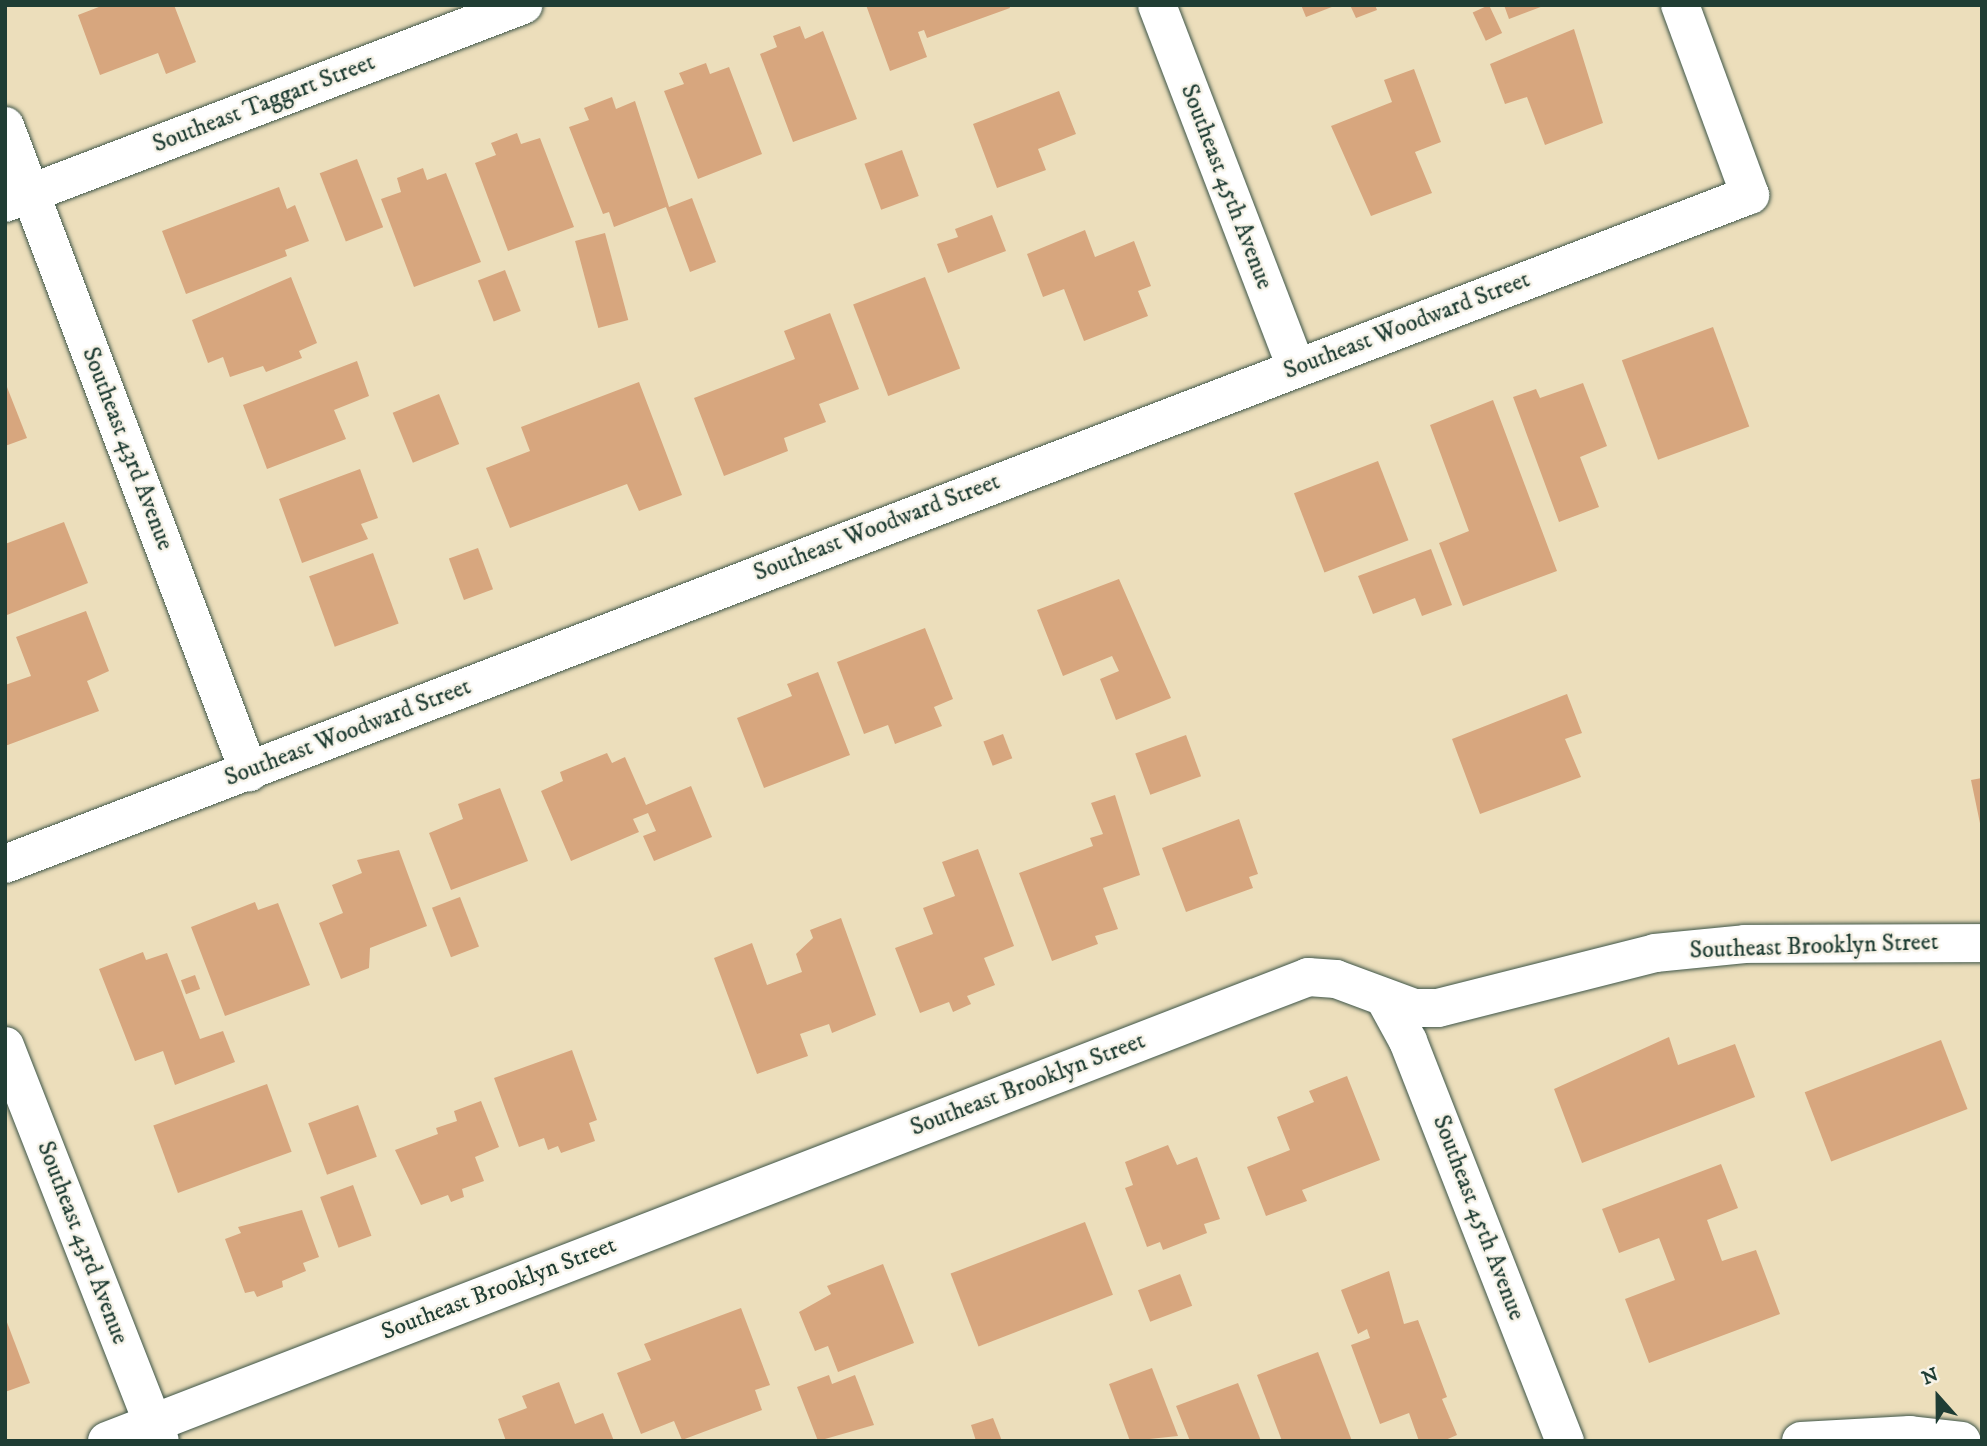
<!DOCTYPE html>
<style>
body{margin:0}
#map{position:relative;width:1987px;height:1446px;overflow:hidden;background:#ecdebb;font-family:"IM FELL DW Pica",serif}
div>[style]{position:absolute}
.building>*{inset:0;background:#d7a67e;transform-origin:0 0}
.roads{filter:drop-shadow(0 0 2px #3e5548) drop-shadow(0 0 2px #3e5548)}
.minor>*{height:38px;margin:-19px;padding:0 19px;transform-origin:19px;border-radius:19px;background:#fff}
span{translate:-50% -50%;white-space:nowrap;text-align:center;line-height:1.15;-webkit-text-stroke:5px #f7f3e8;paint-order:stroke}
.street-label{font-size:24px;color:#1f3d34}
.frame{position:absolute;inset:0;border:7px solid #1f3d34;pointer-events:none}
.north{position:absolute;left:1903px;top:1362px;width:70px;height:70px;-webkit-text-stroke:5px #f7f3e8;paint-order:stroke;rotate:339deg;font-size:19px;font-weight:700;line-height:28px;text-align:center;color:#1f3d34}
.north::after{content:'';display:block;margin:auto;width:24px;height:32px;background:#1f3d34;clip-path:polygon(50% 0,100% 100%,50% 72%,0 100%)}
</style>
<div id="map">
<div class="building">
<i style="clip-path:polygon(104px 5px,174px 5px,196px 62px,166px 74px,158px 53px,100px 75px,78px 15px)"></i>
<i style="clip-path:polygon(866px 5px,1009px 5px,1010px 8px,927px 38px,924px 30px,918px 32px,927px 57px,890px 71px)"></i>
<i style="clip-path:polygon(1301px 5px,1337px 5px,1306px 17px)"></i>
<i style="clip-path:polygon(1350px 5px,1375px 5px,1377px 10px,1356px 18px)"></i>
<i style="left:1489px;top:5px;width:31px;height:18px;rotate:65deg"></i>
<i style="clip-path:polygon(1504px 5px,1546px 5px,1509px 19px)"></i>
<i style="clip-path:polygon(800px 26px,805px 39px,823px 31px,857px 119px,793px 142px,760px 54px,777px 47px,773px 36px)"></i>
<i style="clip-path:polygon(1574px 29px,1603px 123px,1545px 145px,1527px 97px,1505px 104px,1490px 64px)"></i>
<i style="clip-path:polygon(706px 63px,710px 74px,729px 67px,762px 154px,698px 179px,664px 91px,684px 84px,679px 73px)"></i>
<i style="clip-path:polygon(1414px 69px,1441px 142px,1415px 152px,1432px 193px,1371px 216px,1331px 126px,1392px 102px,1384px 80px)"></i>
<i style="clip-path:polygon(1059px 91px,1076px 134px,1038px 149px,1046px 170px,997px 188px,973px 124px)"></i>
<i style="clip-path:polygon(612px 97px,616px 109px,635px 101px,669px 207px,692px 198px,716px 262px,690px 272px,666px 207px,614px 227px,609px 212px,603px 214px,569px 127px,589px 120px,584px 108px)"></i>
<i style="clip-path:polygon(517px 133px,521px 144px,540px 138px,574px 227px,508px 251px,475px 163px,496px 155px,491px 143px)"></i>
<i style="left:902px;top:150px;width:49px;height:40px;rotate:70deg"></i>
<i style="left:357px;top:159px;width:73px;height:40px;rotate:69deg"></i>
<i style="clip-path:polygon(423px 168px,427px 180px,446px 173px,481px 262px,414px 287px,381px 199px,401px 192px,397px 178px)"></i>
<i style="clip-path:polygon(279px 187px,287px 209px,295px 205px,309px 241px,285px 250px,287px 256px,186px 294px,162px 231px)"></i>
<i style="clip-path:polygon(992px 215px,1006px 251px,948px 273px,937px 244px,958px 237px,955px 229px)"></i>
<i style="clip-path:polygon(1085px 230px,1095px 257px,1134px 241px,1151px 286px,1138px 291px,1148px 316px,1084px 341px,1064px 289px,1043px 297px,1027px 254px)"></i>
<i style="left:605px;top:233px;width:90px;height:31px;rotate:75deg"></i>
<i style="left:505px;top:270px;width:44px;height:29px;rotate:69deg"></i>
<i style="clip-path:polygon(291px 277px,317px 343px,299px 351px,302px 358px,266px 372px,263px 366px,230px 377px,223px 357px,208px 363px,192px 320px)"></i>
<i style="left:925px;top:277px;width:98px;height:77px;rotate:69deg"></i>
<i style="clip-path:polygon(830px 313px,859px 389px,819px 404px,826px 422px,784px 438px,788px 451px,724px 476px,694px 398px,795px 359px,784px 331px)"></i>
<i style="left:1713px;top:327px;width:106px;height:97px;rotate:70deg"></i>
<i style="clip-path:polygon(357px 361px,369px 396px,334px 410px,346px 439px,267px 469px,243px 405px)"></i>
<i style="clip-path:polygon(5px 382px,27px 438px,5px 446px)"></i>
<i style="clip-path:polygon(639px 382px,682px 495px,639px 511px,627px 484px,510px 528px,486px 468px,530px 451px,521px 427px)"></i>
<i style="clip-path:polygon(1583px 383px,1607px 446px,1580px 457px,1599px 507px,1559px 522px,1513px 397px,1536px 389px,1540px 398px)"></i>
<i style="left:439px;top:394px;width:54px;height:50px;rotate:68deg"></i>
<i style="clip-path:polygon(1493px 400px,1557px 571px,1463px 606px,1439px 543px,1469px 531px,1430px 425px)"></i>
<i style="left:1378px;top:461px;width:85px;height:90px;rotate:69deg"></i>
<i style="clip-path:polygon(360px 469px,378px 518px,361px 524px,368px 539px,302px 563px,279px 499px)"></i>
<i style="clip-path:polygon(64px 522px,88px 583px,7px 615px,5px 544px)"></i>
<i style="left:478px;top:548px;width:44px;height:31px;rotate:70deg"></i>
<i style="clip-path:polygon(1431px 549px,1452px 605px,1422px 616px,1415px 598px,1373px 614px,1358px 576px)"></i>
<i style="left:373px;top:553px;width:75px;height:68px;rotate:70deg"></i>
<i style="clip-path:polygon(1119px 579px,1171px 698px,1116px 720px,1100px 679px,1119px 671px,1112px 656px,1063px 676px,1037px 610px)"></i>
<i style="clip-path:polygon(86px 611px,109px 671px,87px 681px,99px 711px,5px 746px,5px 685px,31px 676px,16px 637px)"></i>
<i style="clip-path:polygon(925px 628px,953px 699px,934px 707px,942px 726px,895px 744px,888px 725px,864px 734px,837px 662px)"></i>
<i style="clip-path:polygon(818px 672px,850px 755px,764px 788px,737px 718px,792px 696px,787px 684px)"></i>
<i style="clip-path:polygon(1567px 694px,1582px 733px,1565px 739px,1581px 777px,1480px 814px,1452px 739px)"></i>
<i style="left:1003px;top:734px;width:26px;height:21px;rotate:69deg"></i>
<i style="left:1186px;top:735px;width:44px;height:54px;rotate:70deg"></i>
<i style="clip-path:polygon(607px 753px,612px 763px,625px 757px,646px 805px,691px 786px,712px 837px,654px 861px,643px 836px,656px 831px,648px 813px,633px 819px,639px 832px,571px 861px,541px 791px,563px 781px,560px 772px)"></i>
<i style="clip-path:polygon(1982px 778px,1982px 828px,1981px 828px,1971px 780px)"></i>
<i style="clip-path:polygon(500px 788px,528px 861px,451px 890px,429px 833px,463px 819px,458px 804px)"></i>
<i style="clip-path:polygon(1115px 795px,1140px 875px,1103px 888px,1118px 929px,1095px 936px,1098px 944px,1052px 961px,1019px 873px,1093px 846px,1090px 838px,1103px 834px,1091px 803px)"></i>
<i style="clip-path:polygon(1239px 819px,1258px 874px,1249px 877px,1253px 888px,1186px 912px,1162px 848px)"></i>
<i style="clip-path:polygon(978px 849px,1014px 946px,984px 958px,995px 985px,967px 996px,971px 1004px,953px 1012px,949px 1002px,920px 1013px,895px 948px,933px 934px,923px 908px,955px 896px,942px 862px)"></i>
<i style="clip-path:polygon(399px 850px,427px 926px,370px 948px,369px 968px,341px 979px,319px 923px,343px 913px,332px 885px,362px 873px,357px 860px)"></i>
<i style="left:460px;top:897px;width:53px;height:30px;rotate:69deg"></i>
<i style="clip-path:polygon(255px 902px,258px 910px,278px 903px,310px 985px,225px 1016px,191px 927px)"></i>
<i style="clip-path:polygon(841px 918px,876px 1015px,832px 1033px,829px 1024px,800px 1034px,808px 1056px,757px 1074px,714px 958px,752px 943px,767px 985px,802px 972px,796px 954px,813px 938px,810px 930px)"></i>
<i style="clip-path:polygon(143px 952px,146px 960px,167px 953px,200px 1039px,223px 1031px,235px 1062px,175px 1085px,163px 1051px,135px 1061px,99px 969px)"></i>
<i style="left:195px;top:975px;width:15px;height:15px;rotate:70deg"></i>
<i style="clip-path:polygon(1669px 1037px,1678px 1065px,1735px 1044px,1755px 1097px,1582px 1163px,1554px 1089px)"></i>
<i style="left:1941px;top:1040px;width:74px;height:146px;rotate:69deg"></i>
<i style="clip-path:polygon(572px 1050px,597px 1120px,589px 1123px,595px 1141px,561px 1153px,558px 1146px,548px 1150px,544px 1138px,519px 1147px,494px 1078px)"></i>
<i style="clip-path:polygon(1347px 1076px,1380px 1160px,1302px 1190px,1307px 1201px,1266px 1216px,1247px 1167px,1290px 1150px,1277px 1117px,1314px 1102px,1309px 1091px)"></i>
<i style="left:267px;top:1084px;width:72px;height:121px;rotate:70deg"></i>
<i style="clip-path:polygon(481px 1101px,499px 1147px,475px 1157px,484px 1181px,462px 1189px,464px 1197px,451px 1202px,448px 1195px,421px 1205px,395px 1150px,438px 1134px,436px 1128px,457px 1121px,454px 1111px)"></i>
<i style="left:358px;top:1105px;width:55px;height:53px;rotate:70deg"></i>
<i style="clip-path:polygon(1168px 1145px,1177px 1165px,1197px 1157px,1220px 1219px,1204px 1224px,1207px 1233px,1163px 1250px,1160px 1242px,1147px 1247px,1125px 1188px,1133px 1185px,1125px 1162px)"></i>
<i style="clip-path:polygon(1721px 1164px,1738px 1208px,1707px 1220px,1722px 1261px,1756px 1250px,1780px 1314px,1649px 1363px,1625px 1299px,1675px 1280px,1659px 1238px,1619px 1253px,1602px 1209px)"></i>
<i style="left:353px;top:1185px;width:54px;height:35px;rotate:70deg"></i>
<i style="clip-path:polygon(302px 1210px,319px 1257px,303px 1263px,306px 1271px,282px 1281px,283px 1287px,257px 1297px,254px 1291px,245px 1293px,225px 1239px,241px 1233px,238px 1227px)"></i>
<i style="left:1085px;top:1222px;width:78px;height:144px;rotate:69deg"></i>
<i style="clip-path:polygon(883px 1264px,914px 1343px,838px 1372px,828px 1346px,815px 1351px,799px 1312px,831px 1294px,827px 1286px)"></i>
<i style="clip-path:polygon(1389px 1271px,1404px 1324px,1418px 1320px,1447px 1397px,1442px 1399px,1457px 1435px,1443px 1441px,1419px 1441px,1409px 1413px,1380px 1424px,1351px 1345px,1370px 1338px,1367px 1329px,1358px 1334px,1341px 1290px)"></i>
<i style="left:1180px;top:1274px;width:34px;height:45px;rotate:69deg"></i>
<i style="clip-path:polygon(741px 1308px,770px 1385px,755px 1390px,762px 1410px,682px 1440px,674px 1421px,641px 1434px,617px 1373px,651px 1360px,644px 1344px)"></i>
<i style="clip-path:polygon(5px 1317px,30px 1383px,5px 1392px)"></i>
<i style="clip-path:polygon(1318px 1352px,1352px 1441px,1282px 1441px,1257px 1375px)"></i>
<i style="clip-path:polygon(1152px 1368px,1178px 1436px,1130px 1441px,1109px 1384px)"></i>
<i style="clip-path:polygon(829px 1375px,832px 1384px,855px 1375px,874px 1425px,818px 1441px,797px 1387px)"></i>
<i style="clip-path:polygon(559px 1382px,575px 1424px,603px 1413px,614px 1441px,506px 1441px,498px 1419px,527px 1408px,522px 1396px)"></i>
<i style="clip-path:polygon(1238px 1383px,1261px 1441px,1190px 1441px,1176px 1406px)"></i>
<i style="clip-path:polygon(993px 1418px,1002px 1441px,976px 1441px,971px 1425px)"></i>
</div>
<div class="roads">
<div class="minor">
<i style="left:1157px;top:5px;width:389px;rotate:69deg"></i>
<i style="left:5px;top:126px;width:691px;rotate:69.31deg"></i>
<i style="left:5px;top:203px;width:555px;rotate:-20.92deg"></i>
<i style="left:5px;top:864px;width:1869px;rotate:-20.98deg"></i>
<i style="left:1750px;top:195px;width:202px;rotate:-110.2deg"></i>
<i style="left:1385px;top:999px;width:48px;rotate:61.3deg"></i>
<i style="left:1408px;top:1041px;width:430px;rotate:68.6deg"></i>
<i style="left:5px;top:1046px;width:424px;rotate:68.6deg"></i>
<i style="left:107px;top:1441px;width:1288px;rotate:-21.12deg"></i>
<i style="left:1308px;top:977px;width:28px;rotate:4deg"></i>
<i style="left:1336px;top:979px;width:83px;rotate:20.4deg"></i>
<i style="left:1414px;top:1008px;width:24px"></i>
<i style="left:1438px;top:1008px;width:224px;rotate:-14.2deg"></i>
<i style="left:1655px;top:953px;width:90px;rotate:-5.7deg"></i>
<i style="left:1745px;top:944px;width:237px;rotate:-0.2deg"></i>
<i style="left:1801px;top:1441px;width:109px;rotate:-3.2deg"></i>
<i style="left:1910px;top:1435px;width:52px;rotate:6.6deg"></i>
</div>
</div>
<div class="street-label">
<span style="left:264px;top:104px;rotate:-21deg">Southeast Taggart Street</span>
<span style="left:1226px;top:187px;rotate:69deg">Southeast 45th Avenue</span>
<span style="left:1407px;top:326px;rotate:-21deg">Southeast Woodward Street</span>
<span style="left:127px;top:449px;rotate:69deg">Southeast 43rd Avenue</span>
<span style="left:877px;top:528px;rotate:-21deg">Southeast Woodward Street</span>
<span style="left:348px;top:733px;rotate:-21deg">Southeast Woodward Street</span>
<span style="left:1814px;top:947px;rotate:-2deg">Southeast Brooklyn Street</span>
<span style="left:1028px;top:1085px;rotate:-21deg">Southeast Brooklyn Street</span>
<span style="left:1478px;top:1218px;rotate:69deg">Southeast 45th Avenue</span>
<span style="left:82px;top:1243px;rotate:69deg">Southeast 43rd Avenue</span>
<span style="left:499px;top:1289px;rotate:-21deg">Southeast Brooklyn Street</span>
</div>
<div class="frame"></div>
<div class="north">N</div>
</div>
